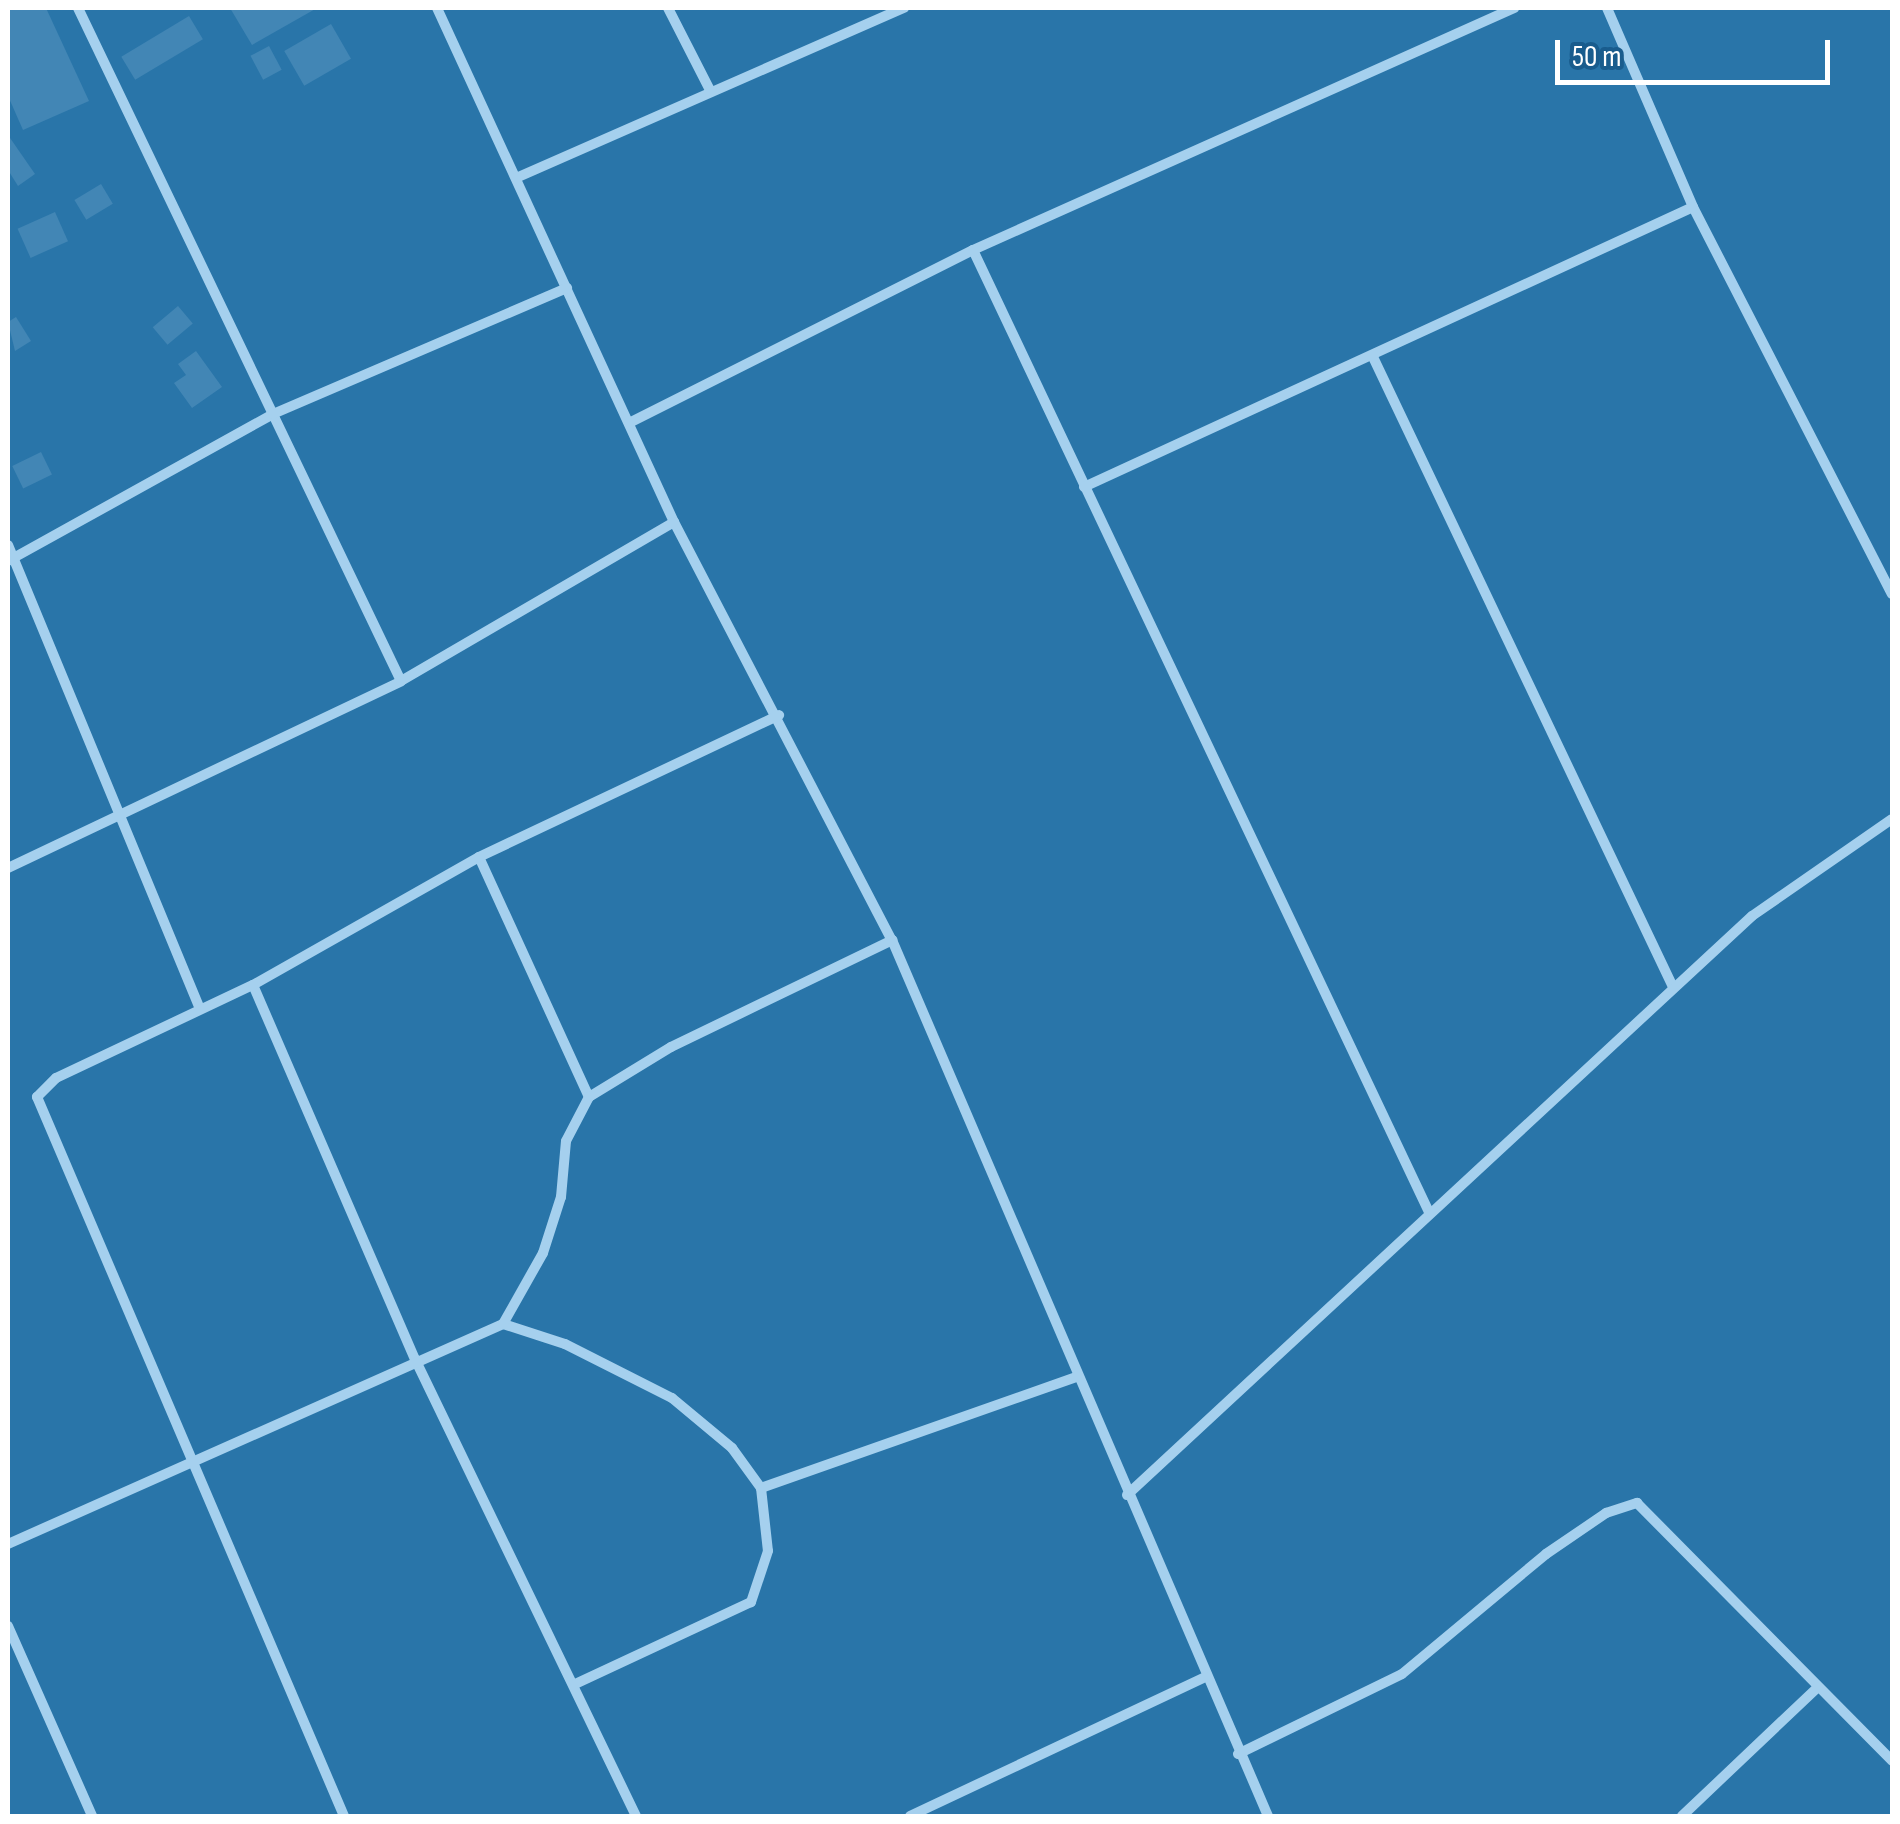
<!DOCTYPE html>
<style>
body{margin:0}
#map{position:relative;width:1900px;height:1824px;overflow:hidden;background:#195c8d;font-family:"Sofia Sans Condensed",sans-serif}
div>[style]{position:absolute}
.green>*{inset:0;background:#2975a9;transform-origin:0 0}
.building>*{inset:0;background:#4286b5;transform-origin:0 0}
.minor>*{height:10px;margin:-5px;padding:0 5px;transform-origin:5px;border-radius:5px;background:#a5d0ee}
span{translate:-50% -50%;white-space:nowrap;text-align:center;line-height:1.15;-webkit-text-stroke:9px #195c8d;paint-order:stroke}
.frame{position:absolute;inset:0;border:10px solid #fff;pointer-events:none}
.scale{position:absolute;left:1555px;top:40px;width:275px;height:45px;box-sizing:border-box;border:5px solid #fff;border-top:0;padding-left:12px;font-size:30px;line-height:35px;white-space:nowrap;color:#fff;-webkit-text-stroke:8px #195c8d;paint-order:stroke}
</style>
<div id="map">
<div class="green">
<i style="left:8px;top:8px;width:1884px;height:1808px"></i>
</div>
<div class="building">
<i style="clip-path:polygon(14px 8px,46px 8px,89px 101px,23px 130px,8px 96px,8px 11px)"></i>
<i style="clip-path:polygon(230px 8px,317px 8px,252px 45px)"></i>
<i style="left:189px;top:16px;width:27px;height:79px;rotate:59deg"></i>
<i style="left:331px;top:24px;width:40px;height:54px;rotate:60deg"></i>
<i style="left:269px;top:46px;width:27px;height:21px;rotate:62deg"></i>
<i style="clip-path:polygon(8px 135px,35px 174px,18px 186px,8px 170px)"></i>
<i style="left:101px;top:184px;width:23px;height:31px;rotate:59deg"></i>
<i style="left:55px;top:212px;width:32px;height:41px;rotate:66deg"></i>
<i style="left:178px;top:306px;width:23px;height:33px;rotate:50deg"></i>
<i style="clip-path:polygon(16px 317px,31px 341px,15px 351px,8px 322px)"></i>
<i style="clip-path:polygon(196px 351px,222px 387px,192px 408px,174px 383px,186px 375px,178px 364px)"></i>
<i style="left:41px;top:452px;width:25px;height:32px;rotate:64deg"></i>
</div>
<div class="minor">
<i style="left:78px;top:8px;width:746px;rotate:64.36deg"></i>
<i style="left:437px;top:8px;width:566px;rotate:65.25deg"></i>
<i style="left:674px;top:522px;width:471px;rotate:62.5deg"></i>
<i style="left:892px;top:940px;width:953px;rotate:66.77deg"></i>
<i style="left:668px;top:8px;width:94px;rotate:62.9deg"></i>
<i style="left:1607px;top:8px;width:217px;rotate:66.6deg"></i>
<i style="left:1693px;top:207px;width:435px;rotate:62.8deg"></i>
<i style="left:516px;top:178px;width:424px;rotate:-23.7deg"></i>
<i style="left:973px;top:250px;width:1065px;rotate:64.64deg"></i>
<i style="left:1373px;top:357px;width:698px;rotate:64.54deg"></i>
<i style="left:629px;top:423px;width:385px;rotate:-26.7deg"></i>
<i style="left:973px;top:250px;width:593px;rotate:-24.1deg"></i>
<i style="left:1084px;top:487px;width:670px;rotate:-24.69deg"></i>
<i style="left:8px;top:545px;width:502px;rotate:67.52deg"></i>
<i style="left:8px;top:561px;width:303px;rotate:-29deg"></i>
<i style="left:273px;top:414px;width:320px;rotate:-23.2deg"></i>
<i style="left:479px;top:857px;width:264px;rotate:65.4deg"></i>
<i style="left:8px;top:868px;width:435px;rotate:-25.4deg"></i>
<i style="left:401px;top:681px;width:316px;rotate:-30.2deg"></i>
<i style="left:253px;top:985px;width:408px;rotate:66.6deg"></i>
<i style="left:415px;top:1359px;width:508px;rotate:64.19deg"></i>
<i style="left:503px;top:1324px;width:65px;rotate:17.9deg"></i>
<i style="left:565px;top:1344px;width:120px;rotate:26.8deg"></i>
<i style="left:672px;top:1398px;width:78px;rotate:39.8deg"></i>
<i style="left:732px;top:1448px;width:49px;rotate:54.1deg"></i>
<i style="left:761px;top:1488px;width:63px;rotate:83.7deg"></i>
<i style="left:768px;top:1551px;width:54px;rotate:108.4deg"></i>
<i style="left:751px;top:1602px;width:194px;rotate:155deg"></i>
<i style="left:761px;top:1488px;width:335px;rotate:-19.4deg"></i>
<i style="left:1127px;top:1495px;width:852px;rotate:-42.81deg"></i>
<i style="left:1752px;top:916px;width:170px;rotate:-34.7deg"></i>
<i style="left:8px;top:1544px;width:542px;rotate:-23.96deg"></i>
<i style="left:503px;top:1324px;width:81px;rotate:-60.6deg"></i>
<i style="left:543px;top:1253px;width:59px;rotate:-72.2deg"></i>
<i style="left:561px;top:1197px;width:56px;rotate:-84.9deg"></i>
<i style="left:566px;top:1141px;width:50px;rotate:-62.4deg"></i>
<i style="left:589px;top:1097px;width:96px;rotate:-31.4deg"></i>
<i style="left:671px;top:1047px;width:246px;rotate:-25.8deg"></i>
<i style="left:8px;top:1626px;width:208px;rotate:66.1deg"></i>
<i style="left:1238px;top:1754px;width:182px;rotate:-26deg"></i>
<i style="left:1402px;top:1674px;width:187px;rotate:-39.8deg"></i>
<i style="left:1546px;top:1554px;width:73px;rotate:-34.3deg"></i>
<i style="left:1606px;top:1513px;width:33px;rotate:-18deg"></i>
<i style="left:1637px;top:1503px;width:363px;rotate:45.3deg"></i>
<i style="left:344px;top:1816px;width:782px;rotate:-113.12deg"></i>
<i style="left:37px;top:1097px;width:27px;rotate:-45deg"></i>
<i style="left:56px;top:1078px;width:218px;rotate:-25.3deg"></i>
<i style="left:253px;top:985px;width:260px;rotate:-29.5deg"></i>
<i style="left:479px;top:857px;width:332px;rotate:-25.3deg"></i>
<i style="left:910px;top:1816px;width:327px;rotate:-25.2deg"></i>
<i style="left:1682px;top:1816px;width:187px;rotate:-43.5deg"></i>
</div>
<div class="frame"></div>
<div class="scale">50 m</div>
</div>
